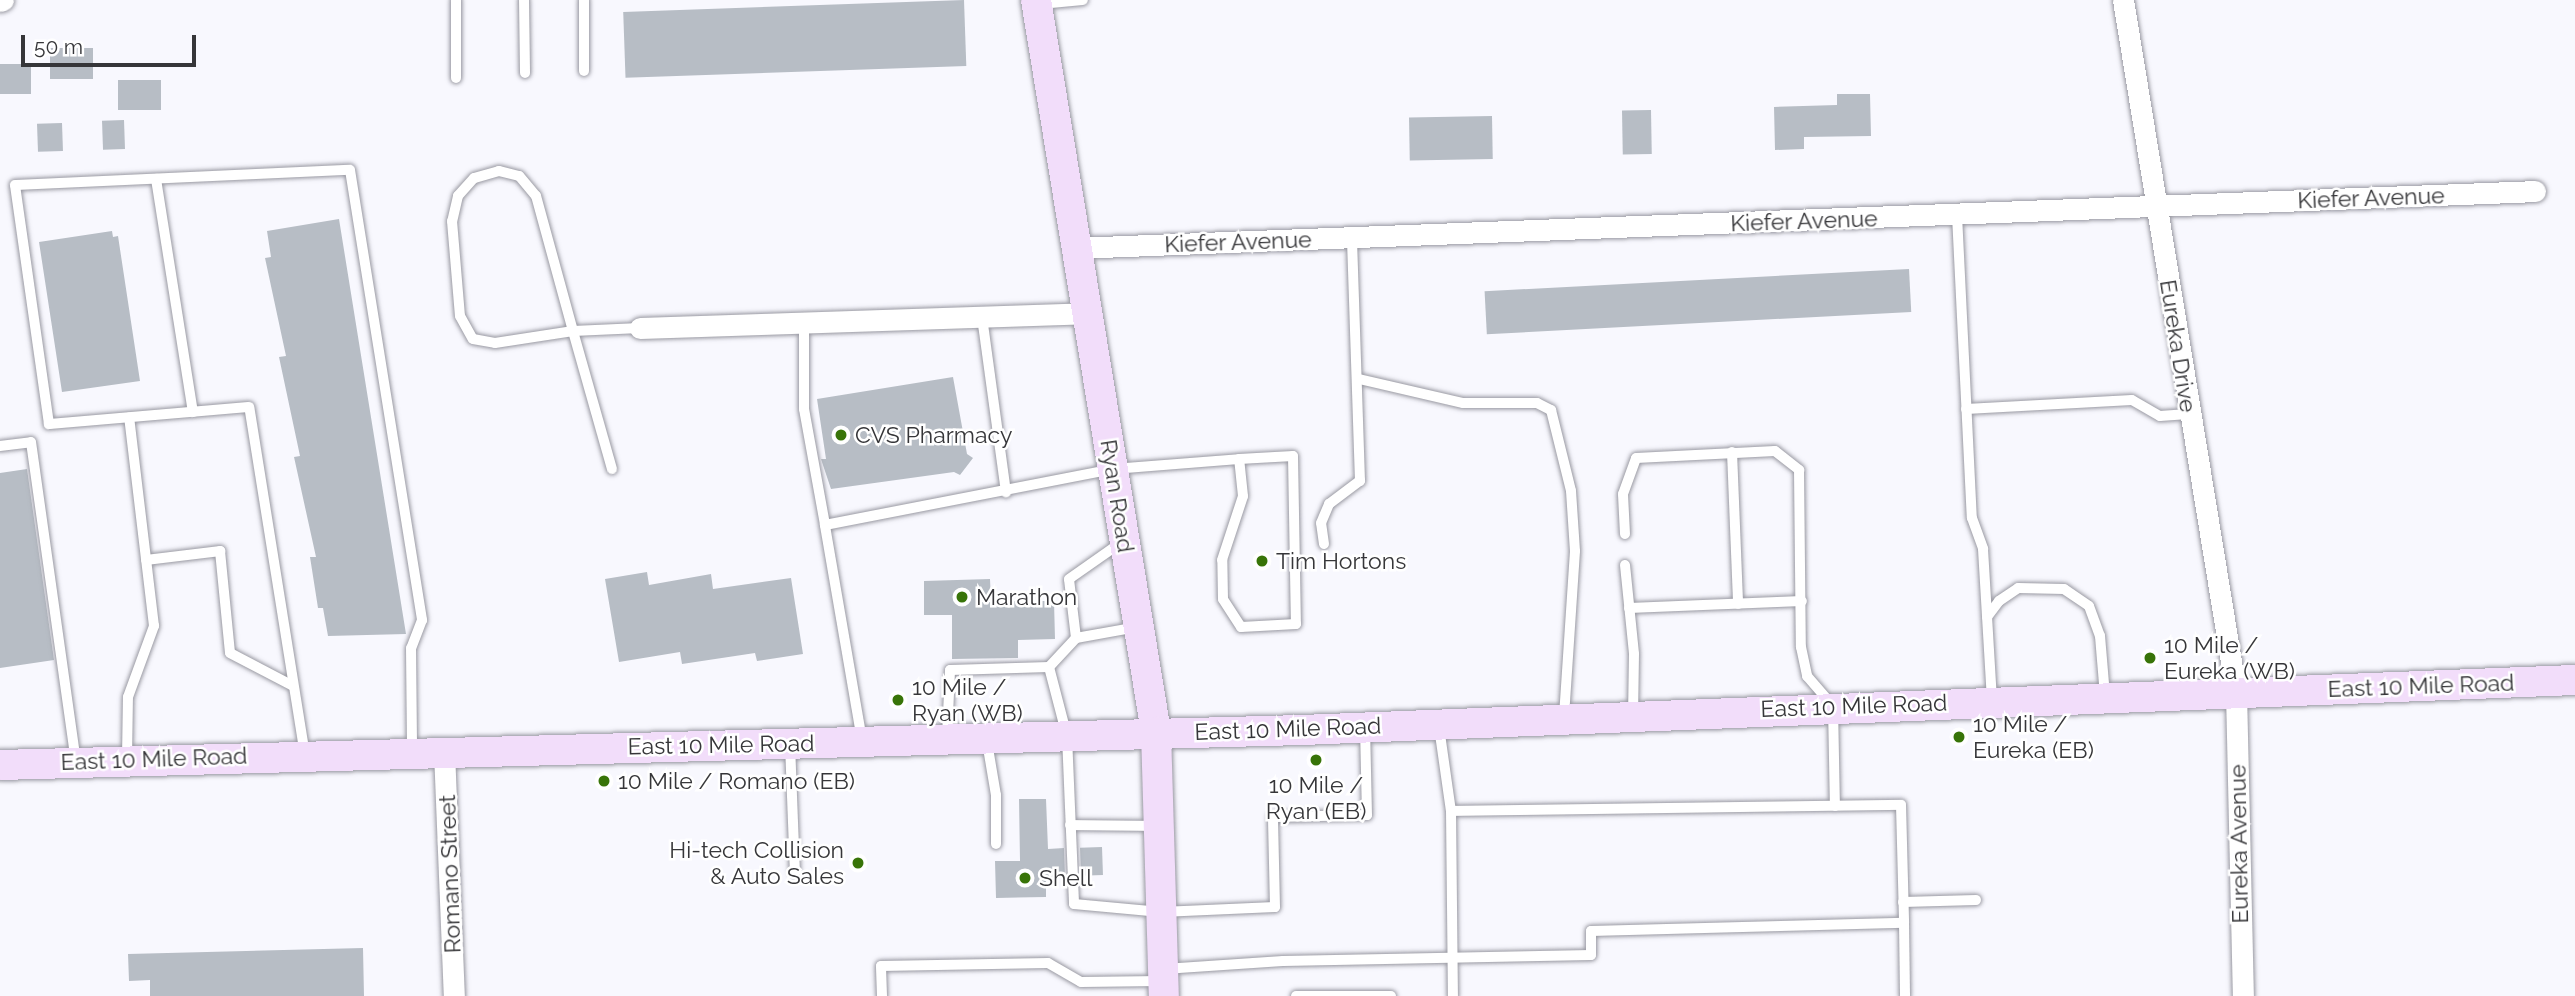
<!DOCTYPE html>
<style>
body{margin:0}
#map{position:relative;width:2575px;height:996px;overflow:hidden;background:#f8f8fe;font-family:Raleway,sans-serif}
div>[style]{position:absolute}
.building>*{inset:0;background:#b7bdc5;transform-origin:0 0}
.roads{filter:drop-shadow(0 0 2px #9999a2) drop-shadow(0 0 2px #9999a2)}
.lane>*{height:10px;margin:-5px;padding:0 5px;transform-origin:5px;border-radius:5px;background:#fff}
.street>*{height:21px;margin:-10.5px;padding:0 10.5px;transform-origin:10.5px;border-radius:10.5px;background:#fff}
.secondary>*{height:30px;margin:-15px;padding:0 15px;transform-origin:15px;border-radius:15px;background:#f2ddfa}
.dots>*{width:19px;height:19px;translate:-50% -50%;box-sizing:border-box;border:4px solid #fff;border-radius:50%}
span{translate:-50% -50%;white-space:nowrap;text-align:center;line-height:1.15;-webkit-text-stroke:5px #fff;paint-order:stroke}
.street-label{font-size:23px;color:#363639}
.poi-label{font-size:23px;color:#363639}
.left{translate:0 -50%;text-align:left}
.right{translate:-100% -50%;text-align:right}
.scale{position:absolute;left:21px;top:35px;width:175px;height:32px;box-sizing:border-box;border:4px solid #363639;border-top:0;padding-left:9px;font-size:21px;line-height:24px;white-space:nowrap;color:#363639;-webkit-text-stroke:5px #fff;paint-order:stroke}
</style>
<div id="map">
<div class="building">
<i style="left:964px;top:0;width:66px;height:341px;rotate:88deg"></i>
<i style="left:50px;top:48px;width:43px;height:31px"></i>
<i style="left:31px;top:64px;width:30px;height:31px;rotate:90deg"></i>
<i style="left:118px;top:80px;width:43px;height:30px"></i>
<i style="clip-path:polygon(1837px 94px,1870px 94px,1871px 136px,1804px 137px,1804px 149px,1775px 150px,1774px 107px,1837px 105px)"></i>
<i style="left:1651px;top:110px;width:44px;height:29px;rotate:89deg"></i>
<i style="left:1492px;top:116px;width:43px;height:83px;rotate:89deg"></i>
<i style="left:124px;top:120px;width:29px;height:22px;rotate:88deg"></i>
<i style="left:62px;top:123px;width:28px;height:25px;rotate:88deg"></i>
<i style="clip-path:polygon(339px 219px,406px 634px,328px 636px,323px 608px,318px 608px,310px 557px,316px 557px,294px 457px,300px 456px,279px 357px,286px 356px,265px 258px,271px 257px,267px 231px)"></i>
<i style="clip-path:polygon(112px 231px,113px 237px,118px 236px,140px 381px,62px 392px,39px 242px)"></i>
<i style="left:1909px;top:269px;width:43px;height:425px;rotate:87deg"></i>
<i style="clip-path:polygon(953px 377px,967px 454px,973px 458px,960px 475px,954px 472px,831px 489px,821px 459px,826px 459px,817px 399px)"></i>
<i style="clip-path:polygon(27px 469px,54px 660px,0 668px,0 473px)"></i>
<i style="clip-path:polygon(647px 572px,649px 585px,711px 574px,713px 589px,791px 578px,803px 654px,757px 661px,755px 653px,682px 664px,680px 652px,619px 662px,605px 579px)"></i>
<i style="clip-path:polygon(990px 579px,991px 601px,1054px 601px,1055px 639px,1018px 640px,1018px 658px,952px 659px,952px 615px,924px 615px,924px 581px)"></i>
<i style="clip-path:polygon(1019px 799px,1046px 799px,1048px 849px,1064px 848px,1065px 877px,1046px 878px,1046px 897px,996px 898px,995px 861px,1020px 861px)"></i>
<i style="left:1102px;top:847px;width:28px;height:22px;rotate:88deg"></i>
<i style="clip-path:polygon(363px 948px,364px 996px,150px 996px,150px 980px,129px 981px,128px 954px)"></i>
</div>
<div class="roads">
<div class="lane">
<i style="left:456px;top:0;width:78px;rotate:90deg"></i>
<i style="left:524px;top:0;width:73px;rotate:89.2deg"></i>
<i style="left:584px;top:0;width:71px;rotate:90deg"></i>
<i style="left:1040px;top:4px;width:43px;rotate:-5.3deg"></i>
<i style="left:156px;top:179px;width:236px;rotate:81deg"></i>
<i style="left:1957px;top:215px;width:303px;rotate:87.2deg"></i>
<i style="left:1972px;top:518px;width:33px;rotate:70deg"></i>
<i style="left:1983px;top:549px;width:151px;rotate:86.6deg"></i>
<i style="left:982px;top:317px;width:177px;rotate:82.2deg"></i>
<i style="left:804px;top:323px;width:86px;rotate:90deg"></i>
<i style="left:804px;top:409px;width:118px;rotate:79.7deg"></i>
<i style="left:1359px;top:379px;width:107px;rotate:13deg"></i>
<i style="left:1463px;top:403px;width:74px"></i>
<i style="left:1537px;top:403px;width:16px;rotate:27deg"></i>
<i style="left:1551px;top:410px;width:83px;rotate:76.1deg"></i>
<i style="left:1571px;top:491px;width:60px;rotate:86.2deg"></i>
<i style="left:1575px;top:551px;width:167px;rotate:93.8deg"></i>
<i style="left:1966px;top:409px;width:166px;rotate:-3.1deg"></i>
<i style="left:2132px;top:400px;width:32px;rotate:30deg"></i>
<i style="left:2160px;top:416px;width:28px;rotate:-4deg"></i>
<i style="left:0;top:446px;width:31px;rotate:-7deg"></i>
<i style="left:31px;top:442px;width:322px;rotate:82deg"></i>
<i style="left:1732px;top:452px;width:152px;rotate:87.7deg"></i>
<i style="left:612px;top:469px;width:143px;rotate:-105.8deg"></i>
<i style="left:573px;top:331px;width:140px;rotate:-105.3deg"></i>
<i style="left:536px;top:196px;width:26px;rotate:-130deg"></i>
<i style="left:519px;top:176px;width:21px;rotate:-166deg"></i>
<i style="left:499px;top:171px;width:26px;rotate:164deg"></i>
<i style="left:474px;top:178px;width:24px;rotate:132deg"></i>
<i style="left:458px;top:196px;width:26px;rotate:103deg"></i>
<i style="left:452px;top:221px;width:95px;rotate:85.2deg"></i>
<i style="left:460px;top:316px;width:26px;rotate:61deg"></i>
<i style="left:473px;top:339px;width:22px;rotate:10deg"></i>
<i style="left:495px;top:343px;width:79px;rotate:-8.7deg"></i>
<i style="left:573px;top:331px;width:67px;rotate:-2.6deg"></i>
<i style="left:1625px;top:534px;width:40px;rotate:-92.9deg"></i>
<i style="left:1623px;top:494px;width:38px;rotate:-70deg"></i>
<i style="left:1636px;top:458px;width:139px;rotate:-2.9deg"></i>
<i style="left:1775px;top:451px;width:31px;rotate:38deg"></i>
<i style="left:1799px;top:470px;width:177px;rotate:89.4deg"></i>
<i style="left:1801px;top:647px;width:30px;rotate:78deg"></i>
<i style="left:1807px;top:676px;width:40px;rotate:49deg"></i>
<i style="left:1833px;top:706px;width:100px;rotate:88.9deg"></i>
<i style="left:1324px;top:544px;width:21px;rotate:-98deg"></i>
<i style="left:1321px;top:523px;width:21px;rotate:-67deg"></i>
<i style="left:1329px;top:504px;width:39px;rotate:-37deg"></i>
<i style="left:1360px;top:481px;width:244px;rotate:-91.9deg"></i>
<i style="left:146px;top:560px;width:75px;rotate:-6.9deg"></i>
<i style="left:220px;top:551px;width:102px;rotate:84.4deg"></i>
<i style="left:230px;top:653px;width:71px;rotate:27.6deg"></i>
<i style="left:1625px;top:565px;width:89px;rotate:84.2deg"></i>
<i style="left:1634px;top:654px;width:61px;rotate:90.9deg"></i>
<i style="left:1629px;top:608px;width:173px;rotate:-2.3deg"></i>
<i style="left:1987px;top:617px;width:20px;rotate:-53deg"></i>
<i style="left:1999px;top:601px;width:23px;rotate:-34deg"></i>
<i style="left:2018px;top:588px;width:46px;rotate:1.2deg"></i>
<i style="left:2064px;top:589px;width:30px;rotate:34deg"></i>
<i style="left:2089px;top:606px;width:32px;rotate:70deg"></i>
<i style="left:2100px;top:636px;width:59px;rotate:85.2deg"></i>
<i style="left:1076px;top:638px;width:63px;rotate:-10.1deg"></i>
<i style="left:1049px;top:667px;width:40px;rotate:-47deg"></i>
<i style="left:1076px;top:638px;width:59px;rotate:-96.8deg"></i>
<i style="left:1069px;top:579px;width:66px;rotate:-35.1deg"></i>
<i style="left:1439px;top:727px;width:85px;rotate:81.9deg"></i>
<i style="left:1451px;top:811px;width:185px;rotate:89.4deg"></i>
<i style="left:947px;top:737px;width:67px;rotate:-87.4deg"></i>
<i style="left:950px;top:670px;width:99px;rotate:-1.7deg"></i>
<i style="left:1049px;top:667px;width:71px;rotate:75.4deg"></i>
<i style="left:1067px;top:736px;width:168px;rotate:87.6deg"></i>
<i style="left:1074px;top:904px;width:87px;rotate:5.3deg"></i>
<i style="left:1161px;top:912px;width:114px;rotate:-2.5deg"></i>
<i style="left:1275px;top:907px;width:90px;rotate:-91.3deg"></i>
<i style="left:1273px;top:817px;width:94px;rotate:-1.2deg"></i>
<i style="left:1367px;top:815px;width:85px;rotate:-91.3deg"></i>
<i style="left:862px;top:740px;width:218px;rotate:-99.8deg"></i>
<i style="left:825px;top:525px;width:293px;rotate:-11deg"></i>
<i style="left:1113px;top:469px;width:126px;rotate:-4.5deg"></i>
<i style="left:1239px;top:459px;width:54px;rotate:-3.2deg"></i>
<i style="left:1293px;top:456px;width:168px;rotate:89deg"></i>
<i style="left:1296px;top:624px;width:55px;rotate:176.9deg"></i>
<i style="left:1241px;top:627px;width:33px;rotate:-123deg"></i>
<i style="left:1223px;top:599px;width:39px;rotate:-91deg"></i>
<i style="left:1222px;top:560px;width:67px;rotate:-71.8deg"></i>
<i style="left:1243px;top:496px;width:37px;rotate:-96deg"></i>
<i style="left:987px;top:742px;width:54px;rotate:80.4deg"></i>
<i style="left:996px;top:795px;width:49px;rotate:90deg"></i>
<i style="left:790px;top:744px;width:128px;rotate:87.8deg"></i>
<i style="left:305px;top:755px;width:352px;rotate:-99.1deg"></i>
<i style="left:249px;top:407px;width:201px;rotate:175.1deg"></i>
<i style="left:49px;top:424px;width:241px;rotate:-98.1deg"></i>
<i style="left:15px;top:185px;width:335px;rotate:-2.6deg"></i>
<i style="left:350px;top:170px;width:456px;rotate:80.9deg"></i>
<i style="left:422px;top:620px;width:30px;rotate:111deg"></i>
<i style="left:411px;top:648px;width:104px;rotate:89.4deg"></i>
<i style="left:127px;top:758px;width:61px;rotate:-89.1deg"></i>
<i style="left:128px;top:697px;width:76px;rotate:-69.9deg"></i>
<i style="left:154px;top:626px;width:210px;rotate:-96.8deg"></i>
<i style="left:1451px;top:811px;width:450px;rotate:-0.8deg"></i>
<i style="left:1901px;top:805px;width:118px;rotate:88.5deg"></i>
<i style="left:1070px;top:825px;width:86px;rotate:0.7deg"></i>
<i style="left:1903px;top:902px;width:73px;rotate:-1.6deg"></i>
<i style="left:1164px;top:969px;width:119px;rotate:-3.8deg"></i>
<i style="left:1283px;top:961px;width:308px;rotate:-1.1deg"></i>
<i style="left:1591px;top:955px;width:24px;rotate:-90deg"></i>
<i style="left:1591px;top:931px;width:313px;rotate:-1.5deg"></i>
<i style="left:1904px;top:923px;width:73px;rotate:89.2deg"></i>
<i style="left:882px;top:996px;width:30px;rotate:-92deg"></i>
<i style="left:881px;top:966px;width:167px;rotate:-1deg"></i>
<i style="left:1048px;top:963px;width:38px;rotate:30deg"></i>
<i style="left:1081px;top:982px;width:79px;rotate:-0.7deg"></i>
<i style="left:1296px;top:996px;width:95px"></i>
</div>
<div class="street">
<i style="left:2123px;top:0;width:701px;rotate:80.73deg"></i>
<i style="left:2236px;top:692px;width:304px;rotate:88.7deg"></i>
<i style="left:0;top:1px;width:3px;rotate:-18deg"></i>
<i style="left:1074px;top:248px;width:1462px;rotate:-2.23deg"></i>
<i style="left:640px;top:328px;width:448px;rotate:-1.9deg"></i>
<i style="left:444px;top:751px;width:245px;rotate:87.7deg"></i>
</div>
<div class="secondary">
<i style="left:1036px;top:0;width:742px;rotate:80.69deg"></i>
<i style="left:1156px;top:732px;width:264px;rotate:88.3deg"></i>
<i style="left:0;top:765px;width:1302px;rotate:-1.54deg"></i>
<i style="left:1302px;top:730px;width:1274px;rotate:-2.25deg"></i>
</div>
</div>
<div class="dots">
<i style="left:841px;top:435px;background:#387408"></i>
<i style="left:1262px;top:561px;background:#387408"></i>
<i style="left:962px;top:597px;background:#387408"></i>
<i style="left:2150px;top:658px;background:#387408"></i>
<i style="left:898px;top:700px;background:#387408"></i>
<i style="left:1959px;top:737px;background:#387408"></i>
<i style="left:1316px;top:760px;background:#387408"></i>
<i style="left:604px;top:781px;background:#387408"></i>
<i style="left:858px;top:863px;background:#387408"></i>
<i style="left:1025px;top:878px;background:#387408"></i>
</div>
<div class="street-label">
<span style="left:2371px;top:198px;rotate:-2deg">Kiefer Avenue</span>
<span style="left:1804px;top:221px;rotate:-2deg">Kiefer Avenue</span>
<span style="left:1238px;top:242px;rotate:-2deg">Kiefer Avenue</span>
<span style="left:2178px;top:346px;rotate:81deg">Eureka Drive</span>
<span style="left:1117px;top:496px;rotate:81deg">Ryan Road</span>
<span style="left:2421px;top:686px;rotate:-2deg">East 10 Mile Road</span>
<span style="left:1854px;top:706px;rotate:-2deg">East 10 Mile Road</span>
<span style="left:1288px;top:729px;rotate:-2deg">East 10 Mile Road</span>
<span style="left:721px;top:745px;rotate:-1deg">East 10 Mile Road</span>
<span style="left:154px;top:759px;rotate:-2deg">East 10 Mile Road</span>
<span style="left:2239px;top:844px;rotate:-91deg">Eureka Avenue</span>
<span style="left:450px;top:874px;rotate:-92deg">Romano Street</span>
</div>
<div class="poi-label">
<span class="left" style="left:855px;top:435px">CVS Pharmacy</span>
<span class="left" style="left:1276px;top:561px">Tim Hortons</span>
<span class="left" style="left:976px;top:597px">Marathon</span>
<span class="left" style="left:2164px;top:658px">10 Mile /<br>Eureka (WB)</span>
<span class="left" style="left:912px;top:700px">10 Mile /<br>Ryan (WB)</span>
<span class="left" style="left:1973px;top:737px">10 Mile /<br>Eureka (EB)</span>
<span class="left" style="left:618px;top:781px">10 Mile / Romano (EB)</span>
<span style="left:1316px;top:798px">10 Mile /<br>Ryan (EB)</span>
<span class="right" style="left:844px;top:863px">Hi-tech Collision<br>&amp; Auto Sales</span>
<span class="left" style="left:1039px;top:878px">Shell</span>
</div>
<div class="scale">50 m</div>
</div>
